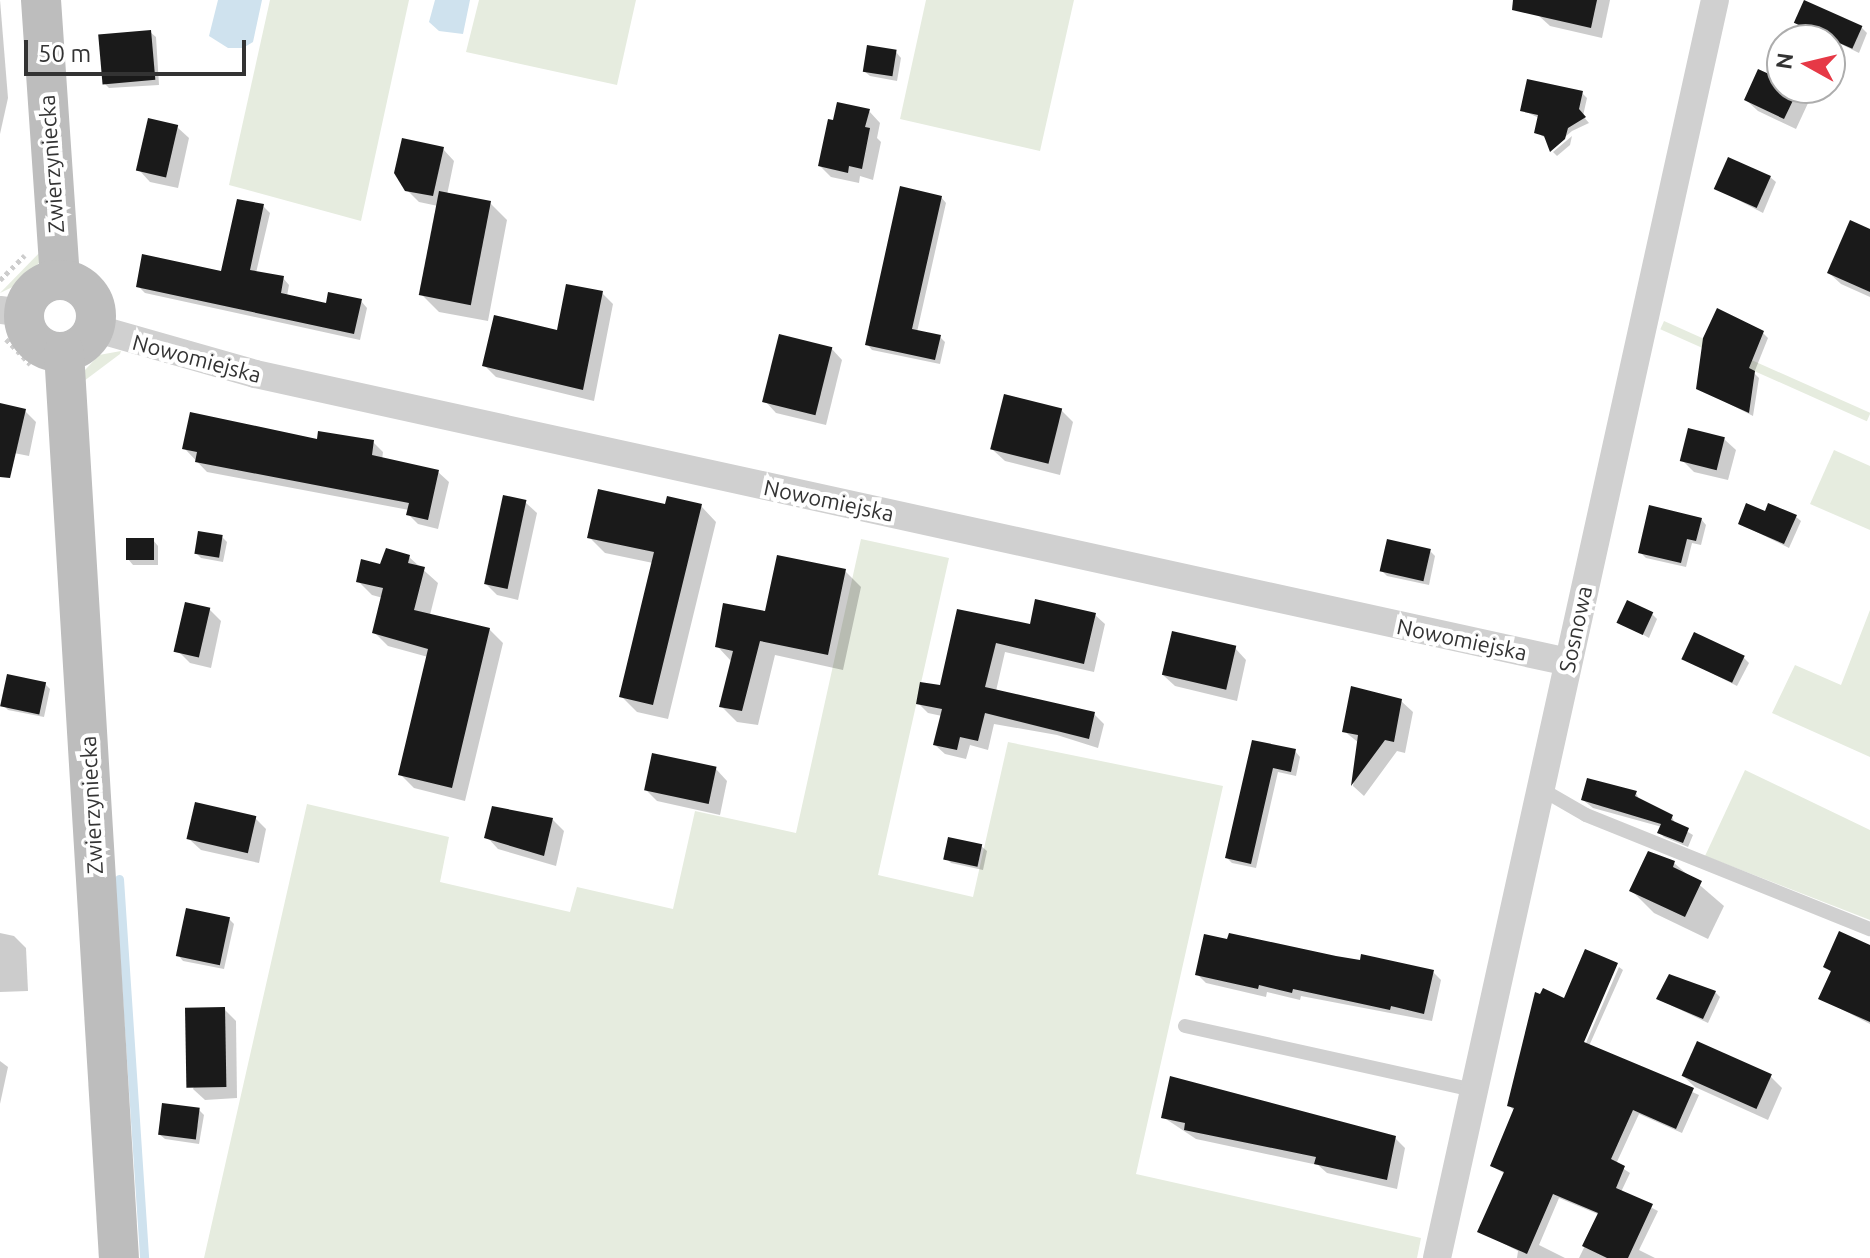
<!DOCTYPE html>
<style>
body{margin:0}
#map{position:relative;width:1870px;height:1258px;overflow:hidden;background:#fff;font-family:Ubuntu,sans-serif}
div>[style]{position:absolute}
.green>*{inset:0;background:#e6ecdf;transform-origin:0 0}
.water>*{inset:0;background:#cfe2ee}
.shadow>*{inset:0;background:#0003}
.stream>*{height:9px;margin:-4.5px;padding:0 4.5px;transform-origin:4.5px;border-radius:4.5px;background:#cfe2ee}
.building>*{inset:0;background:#1a1a1a;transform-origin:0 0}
.path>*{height:5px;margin-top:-2.5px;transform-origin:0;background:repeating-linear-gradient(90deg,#cdcdcd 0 4px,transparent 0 8px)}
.lane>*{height:14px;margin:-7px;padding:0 7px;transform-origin:7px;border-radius:7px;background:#d0d0d0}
.street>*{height:28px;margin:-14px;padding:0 14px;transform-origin:14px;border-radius:14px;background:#d0d0d0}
.secondary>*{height:40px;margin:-20px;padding:0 20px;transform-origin:20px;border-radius:20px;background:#bdbdbd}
.secondary>.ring{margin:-20px;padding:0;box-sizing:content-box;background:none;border:40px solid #bdbdbd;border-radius:50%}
span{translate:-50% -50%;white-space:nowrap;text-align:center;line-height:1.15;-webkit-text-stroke:8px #fff;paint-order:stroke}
.street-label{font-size:22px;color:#333}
.north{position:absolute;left:1766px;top:24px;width:80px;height:80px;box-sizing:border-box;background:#fff;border:2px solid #adadad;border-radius:50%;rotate:278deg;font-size:22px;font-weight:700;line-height:32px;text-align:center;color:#333}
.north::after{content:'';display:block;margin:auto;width:28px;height:36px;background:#e63946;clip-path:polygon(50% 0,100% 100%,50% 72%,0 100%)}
.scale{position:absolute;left:24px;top:40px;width:222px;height:36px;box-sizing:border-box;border:4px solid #333;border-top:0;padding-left:10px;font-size:24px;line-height:28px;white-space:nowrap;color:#333;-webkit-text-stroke:6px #fff;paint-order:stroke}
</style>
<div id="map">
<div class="green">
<i style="clip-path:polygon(270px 0,409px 0,361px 221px,229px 185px)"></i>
<i style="clip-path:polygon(479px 0,636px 0,617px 85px,466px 52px)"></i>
<i style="clip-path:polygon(926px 0,1074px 0,1040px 151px,900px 119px)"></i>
<i style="clip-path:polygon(43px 249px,40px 261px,27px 280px,0 293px)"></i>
<i style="left:1664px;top:321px;width:226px;height:9px;rotate:24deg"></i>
<i style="clip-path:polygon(121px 351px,120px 354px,84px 381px,85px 370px,99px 355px)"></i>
<i style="clip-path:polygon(1834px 450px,1870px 466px,1870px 530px,1810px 504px)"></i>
<i style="clip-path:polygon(861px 539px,949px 558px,878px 875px,973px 897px,1008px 742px,1223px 786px,1136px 1174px,1421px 1238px,1417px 1258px,204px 1258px,307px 804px,449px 837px,440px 882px,570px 912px,577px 887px,673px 909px,695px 811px,796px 833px)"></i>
<i style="clip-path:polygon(1870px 610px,1870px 757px,1772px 713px,1795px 665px,1841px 685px)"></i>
<i style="clip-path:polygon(1745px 770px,1870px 830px,1870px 920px,1705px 856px)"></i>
</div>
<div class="water">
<i style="clip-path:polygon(218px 0,262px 0,253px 42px,243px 48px,228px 48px,209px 36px)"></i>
<i style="clip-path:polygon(435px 0,470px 0,463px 34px,439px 31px,429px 22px)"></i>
</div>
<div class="shadow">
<i style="clip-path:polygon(0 0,8px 98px,0 134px)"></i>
<i style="clip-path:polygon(1541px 0,1610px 0,1602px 38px,1550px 26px,1538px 15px)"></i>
<i style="clip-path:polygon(1796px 22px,1862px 28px,1867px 33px,1859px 53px)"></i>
<i style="clip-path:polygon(150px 32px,156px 37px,159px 85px,109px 88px,104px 83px)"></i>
<i style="clip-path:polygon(896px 52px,901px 58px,897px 81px,870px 76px,864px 71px)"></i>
<i style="clip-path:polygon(1782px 82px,1782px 88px,1798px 89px,1809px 101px,1796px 129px,1758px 111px,1746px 100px)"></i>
<i style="clip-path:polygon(1582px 93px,1587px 98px,1583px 116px,1589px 123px,1572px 131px,1551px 149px,1547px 139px,1536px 132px,1539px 118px,1522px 110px)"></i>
<i style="clip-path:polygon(869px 111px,880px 123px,877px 138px,881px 142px,873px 180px,860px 176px,859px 183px,831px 177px,820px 166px)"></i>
<i style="clip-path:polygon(177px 127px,189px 138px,178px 188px,150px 182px,139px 170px)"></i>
<i style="clip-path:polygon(1572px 136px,1570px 145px,1557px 156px,1553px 152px)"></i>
<i style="clip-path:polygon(443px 149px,454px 161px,447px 195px,490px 203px,507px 220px,488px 321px,439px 312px,421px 294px,438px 206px,419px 202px,407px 190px)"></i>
<i style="clip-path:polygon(1770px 177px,1776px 182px,1763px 213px,1717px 189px)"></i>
<i style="clip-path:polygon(941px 197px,946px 203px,917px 332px,940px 337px,945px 342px,940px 364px,872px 350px,867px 344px)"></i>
<i style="clip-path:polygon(263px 206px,270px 213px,256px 273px,283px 278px,289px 285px,287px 296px,328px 305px,361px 301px,367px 308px,360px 340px,145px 293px,138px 286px,223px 274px)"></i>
<i style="clip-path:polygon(1870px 231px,1870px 297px,1841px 284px,1829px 273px)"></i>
<i style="clip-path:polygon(602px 293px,613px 304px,594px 401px,496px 377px,484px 365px,558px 333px)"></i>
<i style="clip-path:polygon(1763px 333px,1768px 338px,1754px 373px,1759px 378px,1753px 416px,1698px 388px)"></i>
<i style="clip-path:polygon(831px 348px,842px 360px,826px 425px,776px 413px,765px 401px)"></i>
<i style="clip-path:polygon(0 405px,25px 411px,36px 422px,29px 456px,9px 452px,0 460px)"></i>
<i style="clip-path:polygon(1061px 410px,1073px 422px,1060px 475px,1005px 461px,993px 450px)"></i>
<i style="clip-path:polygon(1724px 439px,1736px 450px,1728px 480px,1694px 472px,1682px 460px)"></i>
<i style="clip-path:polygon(319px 442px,373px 442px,383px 452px,382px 460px,438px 472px,449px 482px,438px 529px,418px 524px,408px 514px,409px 510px,207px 472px,184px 448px)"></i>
<i style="clip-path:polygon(525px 502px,537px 513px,518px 600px,497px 595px,485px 583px)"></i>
<i style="clip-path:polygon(667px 506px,701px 506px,716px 522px,668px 719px,637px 712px,621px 696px,653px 563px,605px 553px,589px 537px)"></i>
<i style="clip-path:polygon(1766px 514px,1795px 516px,1801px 521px,1789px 548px,1740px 524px)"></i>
<i style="clip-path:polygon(1701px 519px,1706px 525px,1701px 545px,1692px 543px,1686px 567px,1646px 558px,1640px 552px)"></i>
<i style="clip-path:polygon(222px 537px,227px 542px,223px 562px,201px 558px,196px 553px)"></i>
<i style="clip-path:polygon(153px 540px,158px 546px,158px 565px,133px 565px,128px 559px)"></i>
<i style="clip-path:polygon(1430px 551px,1435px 556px,1429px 585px,1387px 576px,1382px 571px)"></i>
<i style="clip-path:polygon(409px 557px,438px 583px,430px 615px,489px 629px,503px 643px,465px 801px,414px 788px,400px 774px,428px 657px,388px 646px,374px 632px,383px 598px,372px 595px,358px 581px,382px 567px)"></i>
<i style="clip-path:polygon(845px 571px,861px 587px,843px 670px,775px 655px,758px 725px,737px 722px,721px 706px,732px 662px,717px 646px)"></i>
<i style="clip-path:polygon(209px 609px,221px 621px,211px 668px,190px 663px,178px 651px)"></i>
<i style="clip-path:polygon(959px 612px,1031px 627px,1095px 615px,1105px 624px,1094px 672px,1005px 652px,996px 691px,1094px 714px,1104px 724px,1098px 748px,1057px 735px,994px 724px,988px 750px,970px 745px,966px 759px,945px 754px,935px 745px,942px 716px,928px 713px,918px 703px,942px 688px)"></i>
<i style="clip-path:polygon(1652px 614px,1657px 619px,1649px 638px,1619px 621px)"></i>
<i style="clip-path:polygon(1235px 648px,1246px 660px,1237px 701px,1175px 686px,1163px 675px)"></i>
<i style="clip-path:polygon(1682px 658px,1744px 658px,1749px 663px,1737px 686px)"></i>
<i style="clip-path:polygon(45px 684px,50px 689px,44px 717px,8px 710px,3px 705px)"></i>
<i style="clip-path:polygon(1401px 701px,1413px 712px,1405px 753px,1397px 751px,1364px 796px,1353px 786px,1359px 743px,1344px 731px)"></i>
<i style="clip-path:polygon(1253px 742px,1295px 751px,1300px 757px,1296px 776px,1278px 772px,1256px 868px,1232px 863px,1227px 858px)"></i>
<i style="clip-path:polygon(716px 769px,727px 781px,720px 815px,657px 801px,646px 790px)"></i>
<i style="clip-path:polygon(1636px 793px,1640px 801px,1672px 817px,1676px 825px,1693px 835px,1688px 847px,1664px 837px,1659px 832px,1662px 827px,1593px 808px,1583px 800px)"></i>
<i style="clip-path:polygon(255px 818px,266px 829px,259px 863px,201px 850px,189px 839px)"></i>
<i style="clip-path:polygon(552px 819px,564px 831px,556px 866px,498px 849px,487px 837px)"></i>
<i style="clip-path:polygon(981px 846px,987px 851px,983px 870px,951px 863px,946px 858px)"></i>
<i style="clip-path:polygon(1674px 863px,1724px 906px,1708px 939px,1654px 913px,1631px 890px)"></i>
<i style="clip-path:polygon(229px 919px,234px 924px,224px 969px,183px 961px,178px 955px)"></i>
<i style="clip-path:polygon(0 933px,14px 936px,26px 948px,28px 991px,0 992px)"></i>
<i style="clip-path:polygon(1870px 948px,1870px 1024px,1820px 998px,1831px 972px,1826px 967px)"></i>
<i style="clip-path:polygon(1336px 958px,1433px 972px,1441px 980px,1432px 1021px,1301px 996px,1300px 1000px,1267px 992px,1266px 997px,1206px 983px,1197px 974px)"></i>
<i style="clip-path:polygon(1619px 967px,1623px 970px,1589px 1046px,1699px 1095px,1682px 1133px,1639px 1114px,1616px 1164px,1630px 1173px,1621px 1192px,1658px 1211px,1639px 1250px,1655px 1258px,1579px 1258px,1600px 1215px,1559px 1198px,1539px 1245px,1565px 1258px,1517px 1258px,1518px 1251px,1479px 1231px,1505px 1174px,1492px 1166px,1515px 1112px,1509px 1105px,1578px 1050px,1582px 1052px)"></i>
<i style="clip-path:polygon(1715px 992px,1720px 997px,1708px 1023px,1658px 999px)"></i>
<i style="clip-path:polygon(224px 1009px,236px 1021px,237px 1098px,205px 1100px,193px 1089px)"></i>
<i style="clip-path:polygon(0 1061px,8px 1067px,0 1104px)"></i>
<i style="clip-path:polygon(1683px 1076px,1771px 1077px,1782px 1088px,1768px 1120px,1695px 1087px)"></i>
<i style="clip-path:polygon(199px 1110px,204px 1115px,199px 1144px,165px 1139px,159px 1134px)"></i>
<i style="clip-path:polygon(1163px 1117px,1395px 1138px,1405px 1148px,1397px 1189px,1327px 1173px,1318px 1165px,1196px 1139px)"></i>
</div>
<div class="stream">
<i style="left:119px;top:879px;width:380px;rotate:86.2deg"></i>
</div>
<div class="building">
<i style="clip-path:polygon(1513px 0,1597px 0,1591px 28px,1512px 10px)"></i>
<i style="left:1804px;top:0;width:64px;height:25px;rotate:24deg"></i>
<i style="left:151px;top:30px;width:50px;height:53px;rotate:85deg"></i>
<i style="left:867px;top:45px;width:30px;height:27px;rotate:9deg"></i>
<i style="clip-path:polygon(1758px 69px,1782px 80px,1782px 88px,1799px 88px,1784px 119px,1744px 100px)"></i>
<i style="clip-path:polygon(1527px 79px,1583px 91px,1579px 109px,1586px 117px,1568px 128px,1565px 139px,1550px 152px,1544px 136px,1534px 133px,1538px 115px,1520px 111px)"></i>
<i style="clip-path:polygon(837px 102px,870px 109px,865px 127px,870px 128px,862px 169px,849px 166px,848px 173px,818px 166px,828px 119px,833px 120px)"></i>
<i style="left:148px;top:118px;width:31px;height:54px;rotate:13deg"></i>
<i style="clip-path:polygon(402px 138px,444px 147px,433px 196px,405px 191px,394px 173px)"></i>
<i style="left:1728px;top:157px;width:47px;height:35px;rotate:24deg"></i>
<i style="clip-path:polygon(900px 186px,942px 196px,912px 329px,941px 335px,935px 360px,865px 345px)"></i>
<i style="left:439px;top:191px;width:53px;height:106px;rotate:11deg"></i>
<i style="clip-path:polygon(237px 199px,264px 204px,250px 270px,284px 276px,281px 293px,326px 303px,328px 292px,362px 299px,354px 334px,136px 287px,142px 254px,221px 271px)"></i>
<i style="clip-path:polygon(1850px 220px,1870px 229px,1870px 292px,1827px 273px)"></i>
<i style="clip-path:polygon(566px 284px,603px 291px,583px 390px,482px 366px,494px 315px,557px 330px)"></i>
<i style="clip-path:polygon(1717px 308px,1764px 331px,1749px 368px,1755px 371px,1749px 413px,1696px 389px,1703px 338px)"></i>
<i style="left:779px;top:334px;width:55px;height:70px;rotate:14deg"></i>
<i style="left:1004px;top:394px;width:60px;height:57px;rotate:14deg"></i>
<i style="clip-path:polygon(0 403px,26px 409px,10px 478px,0 477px)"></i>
<i style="clip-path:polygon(190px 412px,317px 439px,318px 431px,374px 440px,372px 455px,439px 470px,428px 520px,406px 515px,409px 503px,195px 462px,197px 452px,182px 449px)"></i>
<i style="left:1688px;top:428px;width:38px;height:34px;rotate:14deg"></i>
<i style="clip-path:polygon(598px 489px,665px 504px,667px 496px,702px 504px,653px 705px,619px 697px,654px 552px,587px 538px)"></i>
<i style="left:503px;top:495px;width:24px;height:91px;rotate:12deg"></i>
<i style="clip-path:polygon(1746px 503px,1765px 511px,1768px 503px,1797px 515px,1784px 544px,1738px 524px)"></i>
<i style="clip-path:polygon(1649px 505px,1702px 518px,1696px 541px,1687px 539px,1681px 563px,1638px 553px)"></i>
<i style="left:198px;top:531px;width:25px;height:23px;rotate:9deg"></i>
<i style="left:126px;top:538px;width:28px;height:22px"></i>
<i style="left:1387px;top:539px;width:45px;height:33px;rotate:13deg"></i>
<i style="clip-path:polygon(386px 548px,410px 555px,408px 563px,425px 567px,414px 610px,490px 628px,452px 788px,398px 775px,428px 649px,372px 633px,383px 588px,356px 582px,361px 559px,380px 564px)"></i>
<i style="clip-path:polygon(777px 555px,846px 569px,828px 655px,760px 641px,742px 711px,719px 707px,733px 651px,715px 647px,723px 603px,765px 611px)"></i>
<i style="clip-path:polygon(1035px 599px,1096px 613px,1084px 664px,996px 643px,985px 687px,1095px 712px,1089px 739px,985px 713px,978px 741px,960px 737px,957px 750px,933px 745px,942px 709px,916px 704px,920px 682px,940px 685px,957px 609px,1030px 624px)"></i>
<i style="left:1627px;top:600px;width:29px;height:25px;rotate:25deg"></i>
<i style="left:185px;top:602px;width:26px;height:51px;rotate:13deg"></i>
<i style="left:1172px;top:631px;width:66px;height:45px;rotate:13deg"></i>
<i style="left:1694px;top:632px;width:56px;height:30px;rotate:25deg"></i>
<i style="left:7px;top:674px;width:40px;height:33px;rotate:12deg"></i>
<i style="clip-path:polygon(1351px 686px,1402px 699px,1394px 742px,1385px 740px,1351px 786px,1358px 735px,1342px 732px)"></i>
<i style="clip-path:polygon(1252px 740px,1296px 749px,1291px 772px,1273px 768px,1251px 864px,1225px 858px)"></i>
<i style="left:652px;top:753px;width:66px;height:38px;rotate:12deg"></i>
<i style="clip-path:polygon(1587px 778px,1637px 791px,1635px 796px,1673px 815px,1671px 820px,1689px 828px,1683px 843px,1657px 833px,1661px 824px,1581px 800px)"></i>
<i style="left:195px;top:802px;width:63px;height:38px;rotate:13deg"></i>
<i style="clip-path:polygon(492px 806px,553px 818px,544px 856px,484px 838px)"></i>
<i style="left:948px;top:837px;width:35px;height:23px;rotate:12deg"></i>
<i style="clip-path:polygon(1648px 851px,1675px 861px,1673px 867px,1702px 881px,1685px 917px,1629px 891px)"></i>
<i style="left:186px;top:908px;width:45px;height:49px;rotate:12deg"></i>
<i style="clip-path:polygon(1839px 931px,1870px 945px,1870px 1022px,1818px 999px,1831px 971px,1823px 967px)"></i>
<i style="clip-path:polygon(1229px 933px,1336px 956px,1360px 960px,1361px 954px,1434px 970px,1424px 1014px,1391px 1006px,1390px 1010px,1293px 989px,1292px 993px,1259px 985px,1258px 989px,1195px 975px,1204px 934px,1227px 939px)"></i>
<i style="clip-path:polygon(1585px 949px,1618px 963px,1584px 1042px,1694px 1088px,1676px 1129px,1633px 1110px,1611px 1159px,1625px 1166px,1616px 1188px,1653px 1204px,1628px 1258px,1607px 1258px,1582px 1246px,1598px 1213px,1553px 1194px,1527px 1254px,1477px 1232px,1504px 1172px,1490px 1166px,1514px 1108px,1507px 1106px,1535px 992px,1540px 994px,1543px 988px,1564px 998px)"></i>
<i style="clip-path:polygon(1669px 974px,1716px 991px,1703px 1019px,1656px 999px)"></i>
<i style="left:225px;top:1007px;width:80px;height:40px;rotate:89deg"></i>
<i style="left:1697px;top:1041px;width:82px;height:38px;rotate:24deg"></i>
<i style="clip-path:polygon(1170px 1076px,1396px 1136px,1387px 1180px,1314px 1164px,1316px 1157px,1184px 1130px,1185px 1123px,1161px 1118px)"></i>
<i style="left:162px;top:1103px;width:38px;height:32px;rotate:7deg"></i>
</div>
<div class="path">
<i style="left:0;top:280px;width:35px;rotate:-45deg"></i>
<i style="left:6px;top:339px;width:35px;rotate:46deg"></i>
</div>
<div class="lane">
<i style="left:1541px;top:789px;width:52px;rotate:30deg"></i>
<i style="left:1586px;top:815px;width:306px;rotate:21.9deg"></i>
<i style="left:1185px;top:1026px;width:296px;rotate:12.5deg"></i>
</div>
<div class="street">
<i style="left:0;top:310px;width:24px;rotate:7deg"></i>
<i style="left:94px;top:328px;width:167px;rotate:15.9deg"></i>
<i style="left:255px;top:374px;width:1344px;rotate:12.37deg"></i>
<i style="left:1437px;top:1258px;width:1288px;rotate:-77.54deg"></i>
</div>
<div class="secondary">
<i style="left:41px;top:0;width:280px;rotate:86.1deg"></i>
<i class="ring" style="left:24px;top:280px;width:32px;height:32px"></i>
<i style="left:64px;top:352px;width:908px;rotate:86.53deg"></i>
</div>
<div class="street-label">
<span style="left:51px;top:164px;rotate:-94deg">Zwierzyniecka</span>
<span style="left:197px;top:358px;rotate:15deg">Nowomiejska</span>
<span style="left:829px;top:500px;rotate:12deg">Nowomiejska</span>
<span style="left:1575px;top:629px;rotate:-78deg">Sosnowa</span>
<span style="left:1462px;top:639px;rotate:12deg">Nowomiejska</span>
<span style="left:91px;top:805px;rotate:-93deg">Zwierzyniecka</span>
</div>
<div class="north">N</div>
<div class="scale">50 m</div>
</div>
